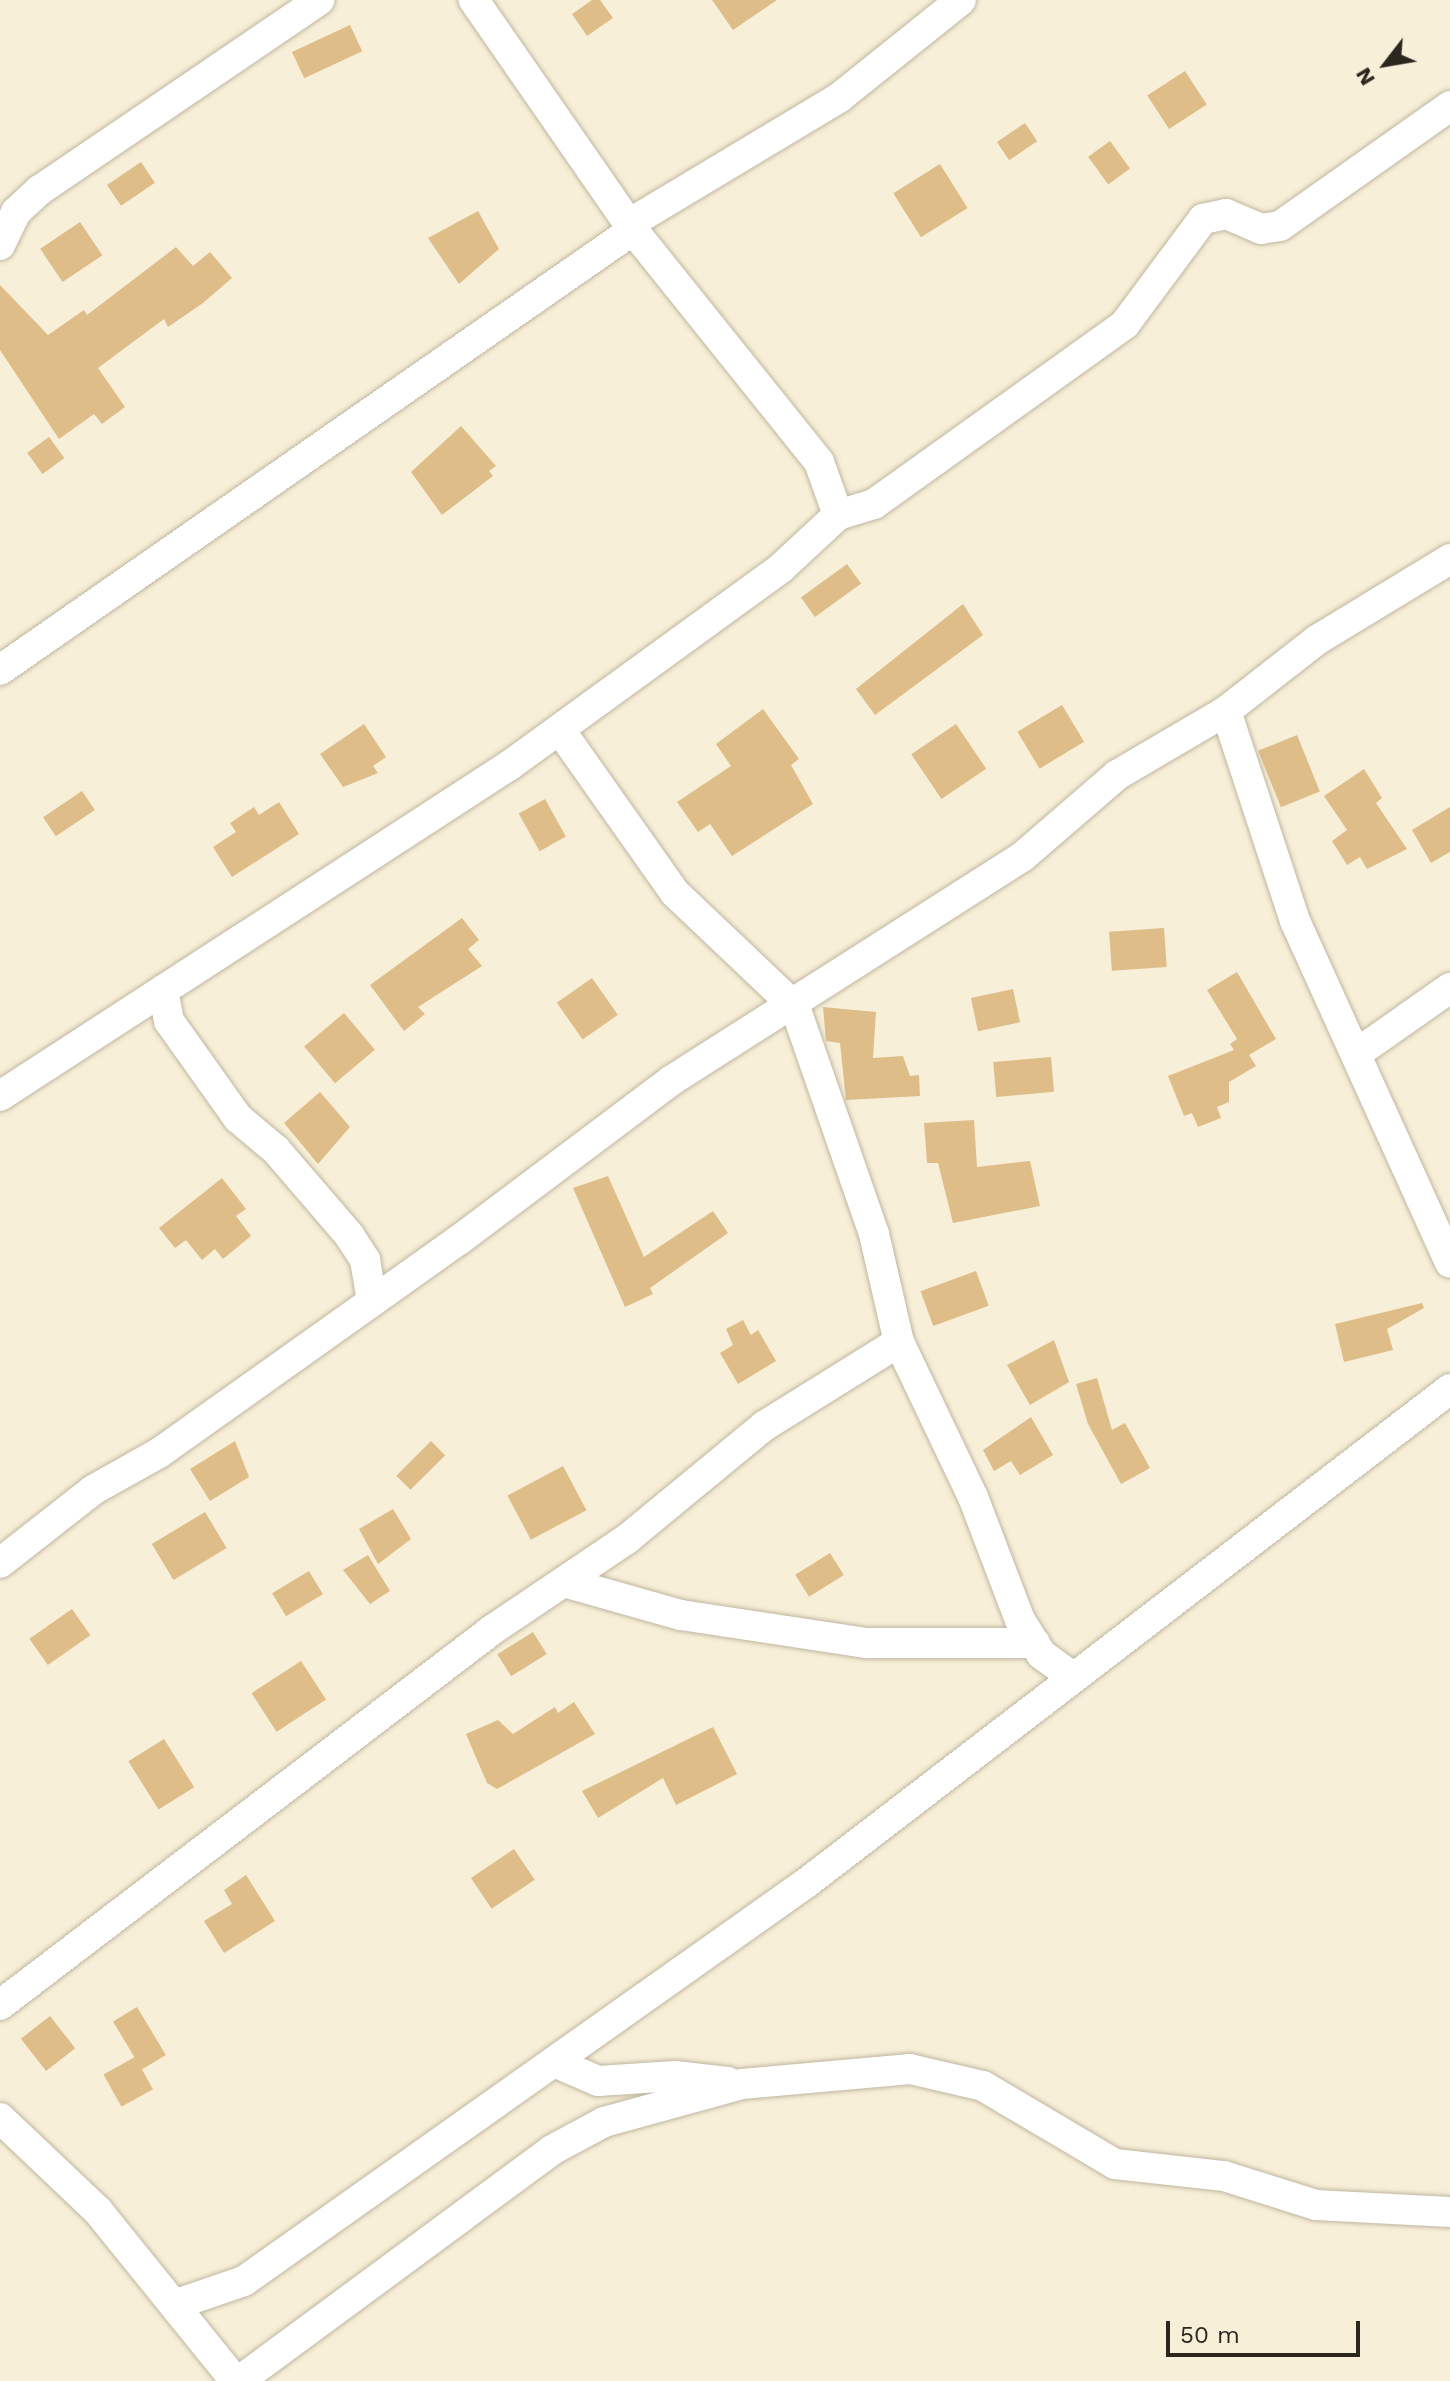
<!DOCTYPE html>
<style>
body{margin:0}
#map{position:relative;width:1450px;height:2381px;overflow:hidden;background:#f8efd8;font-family:"Work Sans",sans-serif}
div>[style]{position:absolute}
.building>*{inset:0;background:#debd89;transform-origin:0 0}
.roads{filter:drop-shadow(0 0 2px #bfb6a0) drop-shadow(0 0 2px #bfb6a0)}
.street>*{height:30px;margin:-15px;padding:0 15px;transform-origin:15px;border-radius:15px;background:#fff}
span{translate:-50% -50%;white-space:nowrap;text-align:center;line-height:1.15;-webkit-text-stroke:8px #f8efd8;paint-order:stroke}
.north{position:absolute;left:1346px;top:24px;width:80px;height:80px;-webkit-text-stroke:6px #f8efd8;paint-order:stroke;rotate:239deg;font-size:22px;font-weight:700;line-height:32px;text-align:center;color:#2b271f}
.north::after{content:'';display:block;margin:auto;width:28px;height:36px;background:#2b271f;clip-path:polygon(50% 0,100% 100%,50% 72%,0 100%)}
.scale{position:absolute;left:1166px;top:2321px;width:194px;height:36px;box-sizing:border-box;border:4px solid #2b271f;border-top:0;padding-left:10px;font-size:24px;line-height:28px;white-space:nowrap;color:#2b271f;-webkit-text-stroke:6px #f8efd8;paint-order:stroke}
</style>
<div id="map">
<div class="building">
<i style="clip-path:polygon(592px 0,600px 0,613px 18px,587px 36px,572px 14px)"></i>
<i style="clip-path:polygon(712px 0,777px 0,733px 30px)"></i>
<i style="left:350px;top:25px;width:29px;height:64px;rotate:65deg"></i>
<i style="left:1185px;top:71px;width:40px;height:45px;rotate:57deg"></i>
<i style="left:1025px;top:123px;width:22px;height:34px;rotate:56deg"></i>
<i style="left:1110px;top:141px;width:34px;height:27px;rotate:54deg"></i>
<i style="left:141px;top:162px;width:25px;height:41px;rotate:56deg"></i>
<i style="left:940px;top:164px;width:52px;height:55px;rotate:58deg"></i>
<i style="clip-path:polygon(478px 211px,499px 249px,459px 284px,428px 238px)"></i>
<i style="left:80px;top:222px;width:40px;height:48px;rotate:56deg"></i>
<i style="clip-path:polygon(176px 247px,193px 266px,210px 252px,232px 278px,203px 303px,168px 327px,164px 319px,98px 368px,125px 407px,102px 424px,94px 414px,59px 439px,0 350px,0 285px,48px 335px,84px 310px,87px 315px)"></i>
<i style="clip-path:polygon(461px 426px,496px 466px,489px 471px,493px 476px,442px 515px,411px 472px)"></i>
<i style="left:49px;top:437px;width:26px;height:27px;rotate:54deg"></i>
<i style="left:847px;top:564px;width:24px;height:57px;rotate:54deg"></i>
<i style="clip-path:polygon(963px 604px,983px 635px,875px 715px,856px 689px)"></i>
<i style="left:1062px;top:705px;width:43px;height:52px;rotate:59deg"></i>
<i style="clip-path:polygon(763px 709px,799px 759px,791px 765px,813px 804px,732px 856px,710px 824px,698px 832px,677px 802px,731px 766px,716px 744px)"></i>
<i style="clip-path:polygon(364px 724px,386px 757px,373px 766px,378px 773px,343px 787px,320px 754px)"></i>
<i style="left:956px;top:724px;width:54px;height:54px;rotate:56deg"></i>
<i style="left:1297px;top:735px;width:61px;height:42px;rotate:68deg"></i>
<i style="clip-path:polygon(1364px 769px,1382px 798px,1376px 803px,1407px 849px,1367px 869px,1360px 857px,1347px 865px,1332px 841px,1347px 830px,1324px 796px)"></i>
<i style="left:82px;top:791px;width:23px;height:47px;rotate:56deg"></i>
<i style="left:545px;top:799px;width:43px;height:30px;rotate:61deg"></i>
<i style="clip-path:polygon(279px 802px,299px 834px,232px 877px,213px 847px,236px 832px,230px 823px,254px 807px,259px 815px)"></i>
<i style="clip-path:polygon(1450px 807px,1450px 852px,1431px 863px,1412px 830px)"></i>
<i style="clip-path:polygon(462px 918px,479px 940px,468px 949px,482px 966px,418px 1007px,425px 1014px,404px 1031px,370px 985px)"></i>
<i style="left:1164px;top:928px;width:39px;height:55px;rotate:86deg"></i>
<i style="clip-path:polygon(1237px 972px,1276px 1039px,1249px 1055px,1256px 1066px,1229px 1082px,1229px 1102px,1217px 1107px,1221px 1118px,1198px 1127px,1192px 1113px,1184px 1116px,1168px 1076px,1234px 1050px,1230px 1044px,1237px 1039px,1207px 990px)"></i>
<i style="left:592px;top:978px;width:45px;height:43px;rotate:55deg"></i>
<i style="left:1013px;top:989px;width:34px;height:43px;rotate:78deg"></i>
<i style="clip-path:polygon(823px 1007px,876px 1012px,873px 1058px,903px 1056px,910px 1076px,919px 1075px,920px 1096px,846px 1100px,840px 1043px,826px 1041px)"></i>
<i style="left:344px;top:1013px;width:48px;height:52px;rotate:50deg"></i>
<i style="left:1051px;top:1057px;width:35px;height:58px;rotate:85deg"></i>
<i style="clip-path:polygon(320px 1092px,350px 1127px,318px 1164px,284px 1123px)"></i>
<i style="clip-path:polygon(974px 1120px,977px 1167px,1030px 1161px,1040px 1206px,953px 1223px,938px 1163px,927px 1163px,924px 1123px)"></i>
<i style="clip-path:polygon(608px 1176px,644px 1257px,713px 1211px,728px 1233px,650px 1288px,653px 1294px,625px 1307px,573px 1188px)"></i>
<i style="clip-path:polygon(222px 1178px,246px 1209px,236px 1216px,251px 1236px,223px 1259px,215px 1249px,202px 1260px,186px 1240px,175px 1248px,159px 1228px)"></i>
<i style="left:976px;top:1271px;width:37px;height:59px;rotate:70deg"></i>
<i style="clip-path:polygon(1422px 1303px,1424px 1308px,1387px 1329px,1393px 1350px,1344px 1362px,1335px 1324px)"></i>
<i style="clip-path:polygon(743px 1320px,751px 1335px,758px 1330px,776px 1361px,738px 1384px,720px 1353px,733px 1345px,726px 1329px)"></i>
<i style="clip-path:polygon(1054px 1340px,1069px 1382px,1030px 1405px,1007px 1365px)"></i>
<i style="clip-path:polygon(1097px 1378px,1112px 1430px,1125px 1423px,1150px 1468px,1121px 1484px,1088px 1424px,1076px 1384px)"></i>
<i style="clip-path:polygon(1031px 1417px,1053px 1455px,1020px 1475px,1011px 1461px,994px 1471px,983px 1450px)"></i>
<i style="clip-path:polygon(235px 1441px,249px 1477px,210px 1501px,190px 1469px)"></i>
<i style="left:431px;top:1441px;width:20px;height:49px;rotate:45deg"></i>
<i style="left:563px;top:1466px;width:50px;height:63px;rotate:62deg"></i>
<i style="clip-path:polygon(393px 1509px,411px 1539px,378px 1564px,359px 1529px)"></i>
<i style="left:205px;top:1512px;width:42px;height:62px;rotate:59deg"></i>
<i style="left:830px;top:1553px;width:26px;height:41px;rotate:58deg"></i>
<i style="clip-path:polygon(368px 1555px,390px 1591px,370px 1604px,343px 1570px)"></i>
<i style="left:309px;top:1571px;width:27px;height:43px;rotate:59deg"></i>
<i style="left:72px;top:1609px;width:32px;height:52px;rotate:55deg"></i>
<i style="left:533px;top:1632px;width:26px;height:42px;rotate:58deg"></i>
<i style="left:301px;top:1661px;width:46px;height:59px;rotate:57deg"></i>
<i style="clip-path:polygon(574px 1702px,595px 1734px,497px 1789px,487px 1783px,466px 1734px,498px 1720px,513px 1734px,555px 1707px,558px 1713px)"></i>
<i style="clip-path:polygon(713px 1727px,737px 1774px,676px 1805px,663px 1778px,598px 1818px,582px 1791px)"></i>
<i style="left:164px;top:1739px;width:57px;height:42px;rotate:58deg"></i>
<i style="left:514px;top:1849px;width:37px;height:52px;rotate:56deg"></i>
<i style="clip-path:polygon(246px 1875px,275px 1921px,224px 1953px,204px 1921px,232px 1904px,224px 1890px)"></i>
<i style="left:137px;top:2007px;width:56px;height:28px;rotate:59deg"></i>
<i style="left:50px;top:2016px;width:41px;height:37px;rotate:52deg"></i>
<i style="left:135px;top:2057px;width:37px;height:36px;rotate:61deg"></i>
</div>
<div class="roads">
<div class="street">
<i style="left:629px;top:224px;width:246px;rotate:-31deg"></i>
<i style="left:840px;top:97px;width:155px;rotate:-38.7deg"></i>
<i style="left:0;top:245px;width:37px;rotate:-64deg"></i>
<i style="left:16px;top:212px;width:33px;rotate:-43deg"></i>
<i style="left:40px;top:190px;width:338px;rotate:-34.2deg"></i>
<i style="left:838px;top:515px;width:38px;rotate:-17deg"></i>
<i style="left:874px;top:504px;width:309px;rotate:-35.6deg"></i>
<i style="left:1125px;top:324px;width:131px;rotate:-53.4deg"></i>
<i style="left:1203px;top:219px;width:24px;rotate:-12deg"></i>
<i style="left:1226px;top:214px;width:38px;rotate:23deg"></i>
<i style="left:1261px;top:229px;width:19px;rotate:-9deg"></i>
<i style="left:1280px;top:226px;width:208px;rotate:-35.2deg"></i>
<i style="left:0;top:670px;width:771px;rotate:-34.8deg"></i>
<i style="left:1226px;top:711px;width:221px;rotate:71.8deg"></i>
<i style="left:1295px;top:921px;width:375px;rotate:65.6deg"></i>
<i style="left:560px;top:730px;width:199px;rotate:54.8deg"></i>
<i style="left:675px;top:893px;width:166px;rotate:43.5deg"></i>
<i style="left:795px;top:1007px;width:240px;rotate:70.8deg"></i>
<i style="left:874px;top:1234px;width:111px;rotate:77deg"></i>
<i style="left:899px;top:1342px;width:172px;rotate:64.5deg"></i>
<i style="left:973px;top:1497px;width:132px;rotate:69.1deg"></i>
<i style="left:1020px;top:1620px;width:40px;rotate:58deg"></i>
<i style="left:1041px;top:1654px;width:39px;rotate:36deg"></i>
<i style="left:163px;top:990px;width:32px;rotate:79deg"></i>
<i style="left:169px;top:1021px;width:119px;rotate:54.6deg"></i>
<i style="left:238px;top:1118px;width:50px;rotate:40.1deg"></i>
<i style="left:276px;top:1150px;width:112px;rotate:49.3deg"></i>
<i style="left:349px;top:1235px;width:30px;rotate:57deg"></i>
<i style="left:365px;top:1260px;width:42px;rotate:80.3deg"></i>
<i style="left:1356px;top:1054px;width:115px;rotate:-35.1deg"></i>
<i style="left:0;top:1096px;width:608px;rotate:-32.98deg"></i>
<i style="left:510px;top:765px;width:335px;rotate:-36deg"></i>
<i style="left:781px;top:568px;width:78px;rotate:-42.9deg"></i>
<i style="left:838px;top:515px;width:56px;rotate:-109.7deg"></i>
<i style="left:819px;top:462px;width:297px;rotate:-128.7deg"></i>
<i style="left:633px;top:230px;width:280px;rotate:-124.7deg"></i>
<i style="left:0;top:1563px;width:118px;rotate:-38.1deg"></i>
<i style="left:93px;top:1490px;width:76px;rotate:-29.3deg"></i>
<i style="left:159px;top:1453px;width:368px;rotate:-35.4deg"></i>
<i style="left:459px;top:1240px;width:266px;rotate:-36.9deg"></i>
<i style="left:672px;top:1080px;width:415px;rotate:-32.5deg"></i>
<i style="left:1022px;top:857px;width:125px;rotate:-40.8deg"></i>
<i style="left:1117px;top:775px;width:126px;rotate:-30.4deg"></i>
<i style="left:1226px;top:711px;width:115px;rotate:-38deg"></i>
<i style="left:1317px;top:640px;width:156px;rotate:-31.3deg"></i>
<i style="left:564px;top:1582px;width:122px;rotate:15.8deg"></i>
<i style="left:681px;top:1615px;width:188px;rotate:8.6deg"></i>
<i style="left:867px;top:1643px;width:168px"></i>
<i style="left:0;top:2005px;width:619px;rotate:-37.31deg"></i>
<i style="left:492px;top:1630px;width:163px;rotate:-34deg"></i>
<i style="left:627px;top:1539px;width:178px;rotate:-39.5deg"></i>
<i style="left:764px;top:1426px;width:159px;rotate:-31.9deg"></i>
<i style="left:554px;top:2062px;width:48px;rotate:23.4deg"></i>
<i style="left:598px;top:2081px;width:77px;rotate:-3.7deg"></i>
<i style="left:675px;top:2076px;width:53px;rotate:6.5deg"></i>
<i style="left:0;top:2118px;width:135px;rotate:43.5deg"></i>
<i style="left:98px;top:2211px;width:218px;rotate:51.1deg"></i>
<i style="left:174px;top:2305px;width:74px;rotate:-18.9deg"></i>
<i style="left:244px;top:2281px;width:687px;rotate:-35.29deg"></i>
<i style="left:805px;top:1884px;width:813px;rotate:-37.5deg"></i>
<i style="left:239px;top:2381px;width:389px;rotate:-36.4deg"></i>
<i style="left:552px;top:2150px;width:59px;rotate:-28.3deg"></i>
<i style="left:604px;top:2122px;width:143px;rotate:-15.4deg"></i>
<i style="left:742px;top:2084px;width:169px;rotate:-5.1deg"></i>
<i style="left:910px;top:2069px;width:75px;rotate:13.1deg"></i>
<i style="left:983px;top:2086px;width:153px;rotate:30.6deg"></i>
<i style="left:1115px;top:2164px;width:110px;rotate:6.3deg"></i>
<i style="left:1224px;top:2176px;width:96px;rotate:17.5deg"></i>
<i style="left:1316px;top:2205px;width:134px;rotate:3deg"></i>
</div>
</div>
<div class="north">N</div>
<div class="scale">50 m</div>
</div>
